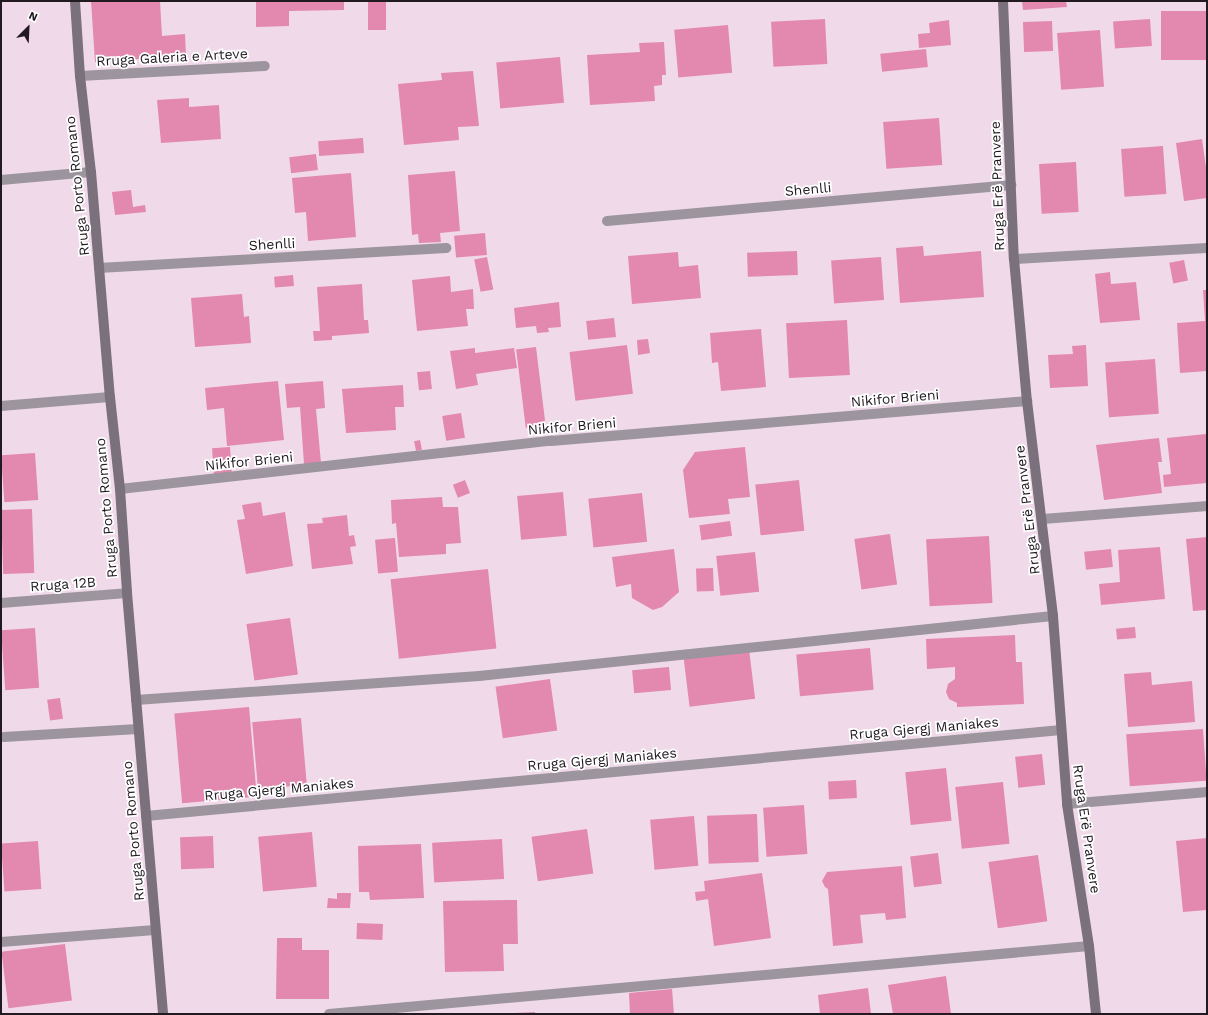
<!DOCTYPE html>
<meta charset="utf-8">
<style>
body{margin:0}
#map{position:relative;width:1208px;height:1015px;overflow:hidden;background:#f0daea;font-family:"Work Sans",sans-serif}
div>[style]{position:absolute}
.building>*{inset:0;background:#e388ae;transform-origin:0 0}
.lane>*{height:10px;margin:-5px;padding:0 5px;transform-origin:5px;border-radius:5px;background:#9c959e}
.street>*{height:10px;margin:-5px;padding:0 5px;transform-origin:5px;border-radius:5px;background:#9c959e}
.secondary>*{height:10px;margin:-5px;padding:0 5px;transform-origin:5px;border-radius:5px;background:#7a717d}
span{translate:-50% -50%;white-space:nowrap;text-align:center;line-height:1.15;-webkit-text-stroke:3.5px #fff;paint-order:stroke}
.street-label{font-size:14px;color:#211a20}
.frame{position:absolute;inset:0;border:2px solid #211a20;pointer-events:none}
.north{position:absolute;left:8px;top:8px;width:40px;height:40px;-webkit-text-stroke:3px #fff;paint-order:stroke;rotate:24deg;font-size:11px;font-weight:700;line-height:16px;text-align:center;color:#211a20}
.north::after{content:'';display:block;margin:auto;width:14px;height:18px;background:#211a20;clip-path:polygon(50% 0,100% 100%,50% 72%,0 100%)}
</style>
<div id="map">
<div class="building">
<i style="clip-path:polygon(91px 1px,160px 1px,162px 36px,185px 34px,186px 56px,95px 62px)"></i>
<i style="clip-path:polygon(256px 1px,344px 1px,344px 10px,289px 11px,289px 26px,256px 27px)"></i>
<i style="left:368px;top:1px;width:18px;height:29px"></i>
<i style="clip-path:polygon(1022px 1px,1066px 1px,1067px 7px,1023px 10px)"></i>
<i style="left:1207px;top:11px;width:49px;height:46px;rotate:90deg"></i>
<i style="left:825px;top:19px;width:45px;height:54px;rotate:87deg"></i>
<i style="left:1150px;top:19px;width:27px;height:37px;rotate:86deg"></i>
<i style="clip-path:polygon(949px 20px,951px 45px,919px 48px,918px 34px,930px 33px,929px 23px)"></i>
<i style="left:1052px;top:21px;width:30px;height:29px;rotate:88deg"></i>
<i style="left:728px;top:25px;width:48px;height:54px;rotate:85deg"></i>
<i style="left:1100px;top:30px;width:57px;height:43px;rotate:86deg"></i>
<i style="clip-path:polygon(664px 42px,666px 75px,662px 75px,662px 85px,654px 86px,655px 101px,590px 105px,587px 55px,640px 52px,639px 43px)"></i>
<i style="left:926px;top:49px;width:18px;height:46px;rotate:84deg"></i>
<i style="left:560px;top:57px;width:46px;height:64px;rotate:85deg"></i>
<i style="clip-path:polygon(473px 71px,479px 126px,458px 127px,459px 140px,404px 145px,398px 84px,442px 80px,441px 73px)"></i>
<i style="clip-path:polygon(189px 98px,189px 107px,219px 105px,221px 139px,161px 143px,157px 100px)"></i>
<i style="left:939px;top:118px;width:47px;height:56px;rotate:86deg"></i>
<i style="left:363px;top:138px;width:15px;height:45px;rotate:86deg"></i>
<i style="clip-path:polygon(1202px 139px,1207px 175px,1207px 198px,1184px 201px,1176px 143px)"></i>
<i style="left:1163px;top:146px;width:48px;height:42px;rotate:86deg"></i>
<i style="left:316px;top:154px;width:16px;height:27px;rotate:83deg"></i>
<i style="left:1076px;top:162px;width:50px;height:37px;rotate:87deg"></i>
<i style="clip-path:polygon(455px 171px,460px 231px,440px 233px,441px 242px,419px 243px,418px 234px,412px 235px,408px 175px)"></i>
<i style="clip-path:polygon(351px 173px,356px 237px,308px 241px,306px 212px,295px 213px,292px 178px)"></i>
<i style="clip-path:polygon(131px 190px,133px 207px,145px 205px,146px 212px,115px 215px,112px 192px)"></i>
<i style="left:485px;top:233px;width:22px;height:31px;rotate:85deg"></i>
<i style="clip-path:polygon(923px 246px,924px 256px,981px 251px,984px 297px,900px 303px,896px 248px)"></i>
<i style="left:797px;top:251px;width:24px;height:50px;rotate:88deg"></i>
<i style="clip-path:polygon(678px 252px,679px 267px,698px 265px,701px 298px,632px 304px,628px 256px)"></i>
<i style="left:487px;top:257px;width:33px;height:13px;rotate:79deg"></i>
<i style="left:881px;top:257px;width:43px;height:50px;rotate:86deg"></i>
<i style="left:1184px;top:260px;width:21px;height:15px;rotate:79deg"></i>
<i style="clip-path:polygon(1110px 272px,1111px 284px,1136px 282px,1140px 320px,1100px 323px,1095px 274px)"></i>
<i style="left:293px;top:275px;width:11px;height:19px;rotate:85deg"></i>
<i style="clip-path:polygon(450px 276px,451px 292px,473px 289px,474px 309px,466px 309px,468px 326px,417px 331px,412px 280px)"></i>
<i style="clip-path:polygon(362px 284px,364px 320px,368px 320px,369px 333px,332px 336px,332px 340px,314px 341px,313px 331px,320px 331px,317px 287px)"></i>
<i style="clip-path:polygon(1203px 290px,1207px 290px,1207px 371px,1180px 373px,1177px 323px,1205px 321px)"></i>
<i style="clip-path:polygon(242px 294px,244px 317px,249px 316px,251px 343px,195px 347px,191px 298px)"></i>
<i style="clip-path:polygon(559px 302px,561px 327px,548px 328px,549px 332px,537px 333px,536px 326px,516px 328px,514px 308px)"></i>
<i style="left:614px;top:318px;width:19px;height:28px;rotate:84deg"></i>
<i style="left:847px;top:320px;width:55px;height:61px;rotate:87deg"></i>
<i style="clip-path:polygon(761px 329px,766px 387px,721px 391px,718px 362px,712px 363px,710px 333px)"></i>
<i style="clip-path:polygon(648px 339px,650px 353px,638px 355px,637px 340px)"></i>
<i style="left:627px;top:345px;width:49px;height:58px;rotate:83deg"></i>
<i style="clip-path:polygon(1086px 345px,1088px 386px,1050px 388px,1048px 355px,1073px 354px,1072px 346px)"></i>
<i style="left:536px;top:347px;width:79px;height:20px;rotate:83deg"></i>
<i style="clip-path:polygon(475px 348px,475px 353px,514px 348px,517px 368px,476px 374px,478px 385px,456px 389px,450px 351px)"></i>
<i style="left:1155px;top:359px;width:55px;height:50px;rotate:86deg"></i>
<i style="left:430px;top:371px;width:18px;height:13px;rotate:84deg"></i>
<i style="clip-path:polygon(278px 381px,284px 440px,227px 446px,224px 408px,207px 410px,205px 388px)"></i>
<i style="clip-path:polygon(323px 381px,325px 408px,316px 409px,321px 463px,304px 464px,300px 407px,287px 408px,285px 384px)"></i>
<i style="clip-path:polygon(403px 385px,404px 407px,395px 407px,396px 430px,346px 433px,342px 389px)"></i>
<i style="left:461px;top:413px;width:25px;height:19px;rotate:81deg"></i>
<i style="clip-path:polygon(1206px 434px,1207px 483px,1164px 487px,1163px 475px,1171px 474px,1167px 438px)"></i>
<i style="clip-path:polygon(1159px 438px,1162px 462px,1158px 462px,1162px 493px,1104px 500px,1096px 445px)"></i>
<i style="left:420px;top:440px;width:10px;height:6px;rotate:79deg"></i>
<i style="left:230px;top:447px;width:27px;height:18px;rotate:86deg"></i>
<i style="clip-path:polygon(745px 447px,750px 497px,728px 499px,730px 514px,689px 518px,683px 470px,695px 452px)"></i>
<i style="left:35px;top:453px;width:47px;height:34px;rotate:86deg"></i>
<i style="left:465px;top:480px;width:14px;height:13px;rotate:69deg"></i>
<i style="left:799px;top:480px;width:51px;height:44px;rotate:84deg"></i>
<i style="left:563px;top:492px;width:44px;height:46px;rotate:85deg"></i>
<i style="left:642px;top:493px;width:49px;height:54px;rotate:84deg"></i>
<i style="clip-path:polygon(442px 497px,443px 507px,458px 507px,461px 543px,446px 544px,446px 554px,399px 557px,396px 523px,392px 524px,391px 500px)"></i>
<i style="clip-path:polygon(261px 502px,263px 516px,285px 512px,293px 566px,246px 574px,237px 520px,245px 519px,242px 505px)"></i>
<i style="left:32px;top:509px;width:64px;height:31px;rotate:88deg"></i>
<i style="clip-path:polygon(347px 515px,349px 536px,354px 535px,356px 546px,350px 547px,353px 564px,312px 569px,307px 524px,323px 523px,322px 518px)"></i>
<i style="left:730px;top:521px;width:15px;height:31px;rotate:82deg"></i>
<i style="left:890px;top:534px;width:51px;height:36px;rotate:82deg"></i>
<i style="left:989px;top:536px;width:67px;height:63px;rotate:87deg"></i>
<i style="clip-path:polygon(1207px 537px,1207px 610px,1193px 611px,1186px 539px)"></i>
<i style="left:395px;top:538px;width:34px;height:20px;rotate:85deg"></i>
<i style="clip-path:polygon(1160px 547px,1165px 599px,1101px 605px,1099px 584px,1120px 582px,1118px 550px)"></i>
<i style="clip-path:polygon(674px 549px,679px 592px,662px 607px,653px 610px,632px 598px,631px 584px,616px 587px,612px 557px)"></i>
<i style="left:1111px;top:549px;width:18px;height:27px;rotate:84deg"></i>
<i style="left:755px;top:552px;width:40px;height:39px;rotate:84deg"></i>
<i style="left:713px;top:568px;width:23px;height:17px;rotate:88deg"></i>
<i style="left:488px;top:569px;width:80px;height:98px;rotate:84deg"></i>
<i style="left:290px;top:618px;width:57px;height:44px;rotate:82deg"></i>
<i style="left:1135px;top:627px;width:11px;height:19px;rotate:85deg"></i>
<i style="left:35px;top:628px;width:60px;height:34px;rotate:86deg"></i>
<i style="clip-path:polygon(1015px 635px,1016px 662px,1022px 662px,1024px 704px,957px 707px,957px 703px,949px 699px,946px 692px,948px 684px,955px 679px,955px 667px,927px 669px,926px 639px)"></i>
<i style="left:870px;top:648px;width:42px;height:74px;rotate:85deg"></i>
<i style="left:749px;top:649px;width:50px;height:66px;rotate:83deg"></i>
<i style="left:669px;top:667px;width:23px;height:37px;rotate:85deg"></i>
<i style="clip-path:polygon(1151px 672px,1152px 685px,1192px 681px,1195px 722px,1128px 727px,1124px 674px)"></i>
<i style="left:550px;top:679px;width:52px;height:55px;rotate:82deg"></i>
<i style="left:60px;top:698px;width:21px;height:13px;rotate:82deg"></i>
<i style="left:249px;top:707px;width:90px;height:75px;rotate:85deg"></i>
<i style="left:301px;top:718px;width:67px;height:49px;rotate:85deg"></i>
<i style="left:1203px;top:729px;width:52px;height:77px;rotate:86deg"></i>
<i style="left:1042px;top:754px;width:31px;height:27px;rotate:84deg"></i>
<i style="left:946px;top:768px;width:53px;height:41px;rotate:84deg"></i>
<i style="left:856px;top:780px;width:18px;height:28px;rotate:87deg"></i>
<i style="left:1003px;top:782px;width:62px;height:48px;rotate:84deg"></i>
<i style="left:804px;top:805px;width:49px;height:41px;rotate:86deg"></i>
<i style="left:757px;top:814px;width:48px;height:50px;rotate:88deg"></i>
<i style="left:694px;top:816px;width:50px;height:44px;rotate:85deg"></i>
<i style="left:587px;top:829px;width:45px;height:56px;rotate:82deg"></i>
<i style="left:312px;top:832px;width:55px;height:54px;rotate:85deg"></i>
<i style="left:213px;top:836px;width:32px;height:33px;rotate:88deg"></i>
<i style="clip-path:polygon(1207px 838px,1207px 910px,1183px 912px,1176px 841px)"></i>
<i style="left:502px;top:839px;width:40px;height:70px;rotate:87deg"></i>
<i style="left:38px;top:841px;width:48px;height:37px;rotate:86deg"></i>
<i style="clip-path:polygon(421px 844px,424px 898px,370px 900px,369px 892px,359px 892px,358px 846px)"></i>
<i style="left:938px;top:853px;width:31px;height:28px;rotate:83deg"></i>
<i style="left:1038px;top:855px;width:67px;height:50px;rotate:82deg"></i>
<i style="clip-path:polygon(902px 866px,906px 918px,886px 920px,885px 913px,860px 915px,863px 943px,833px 946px,828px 889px,825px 887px,822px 881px,827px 872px)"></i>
<i style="clip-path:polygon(762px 873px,771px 938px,714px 946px,708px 899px,696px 901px,695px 892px,705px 891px,704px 881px)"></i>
<i style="clip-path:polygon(337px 893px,351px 893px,350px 908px,327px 908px,328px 898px,337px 899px)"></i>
<i style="clip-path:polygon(517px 900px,518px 944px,503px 944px,504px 971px,445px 972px,443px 901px)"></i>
<i style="left:357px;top:923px;width:26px;height:16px;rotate:2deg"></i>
<i style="clip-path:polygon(277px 938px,302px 938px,302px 950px,329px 950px,329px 999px,276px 999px)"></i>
<i style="left:65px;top:944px;width:57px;height:64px;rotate:83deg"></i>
<i style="clip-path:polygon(946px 976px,951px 1014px,893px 1014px,888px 985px)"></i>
<i style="clip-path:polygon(868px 988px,871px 1014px,820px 1014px,818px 995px)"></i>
<i style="clip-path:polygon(672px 989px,674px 1014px,630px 1014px,629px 993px)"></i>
<i style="clip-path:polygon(535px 1012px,535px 1014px,514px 1014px,514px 1013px)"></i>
</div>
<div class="lane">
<i style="left:1067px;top:804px;width:141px;rotate:-4.9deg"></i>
</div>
<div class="street">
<i style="left:80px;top:76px;width:185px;rotate:-3.1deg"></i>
<i style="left:1px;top:180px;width:90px;rotate:-5.1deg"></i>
<i style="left:607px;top:221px;width:406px;rotate:-5.1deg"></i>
<i style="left:1014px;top:259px;width:193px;rotate:-3.3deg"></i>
<i style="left:99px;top:268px;width:348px;rotate:-3.3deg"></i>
<i style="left:1px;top:406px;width:109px;rotate:-4.7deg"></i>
<i style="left:120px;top:489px;width:434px;rotate:-6.4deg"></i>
<i style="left:551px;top:441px;width:478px;rotate:-4.8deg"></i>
<i style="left:1043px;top:519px;width:165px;rotate:-4.5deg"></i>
<i style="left:1px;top:603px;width:126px;rotate:-4.5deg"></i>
<i style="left:136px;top:700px;width:344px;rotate:-4deg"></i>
<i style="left:479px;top:676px;width:577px;rotate:-5.97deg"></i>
<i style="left:4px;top:737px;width:134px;rotate:-3.4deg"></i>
<i style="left:146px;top:816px;width:919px;rotate:-5.37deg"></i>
<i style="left:1px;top:942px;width:154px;rotate:-4.5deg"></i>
<i style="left:329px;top:1014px;width:763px;rotate:-5.11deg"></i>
</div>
<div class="secondary">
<i style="left:75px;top:1px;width:75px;rotate:86.2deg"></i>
<i style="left:80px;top:76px;width:97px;rotate:83.5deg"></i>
<i style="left:91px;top:172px;width:226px;rotate:85.2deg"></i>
<i style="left:110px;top:397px;width:93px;rotate:83.8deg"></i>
<i style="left:120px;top:489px;width:104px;rotate:86.1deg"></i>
<i style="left:127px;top:593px;width:423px;rotate:85.1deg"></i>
<i style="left:1003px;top:1px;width:258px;rotate:87.6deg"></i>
<i style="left:1014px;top:259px;width:143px;rotate:84.8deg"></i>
<i style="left:1027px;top:401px;width:217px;rotate:83.1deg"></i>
<i style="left:1053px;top:616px;width:189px;rotate:85.7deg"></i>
<i style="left:1067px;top:804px;width:144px;rotate:81.2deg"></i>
<i style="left:1089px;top:946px;width:68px;rotate:84.1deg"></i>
</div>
<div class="street-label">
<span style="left:172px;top:57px;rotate:-3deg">Rruga Galeria e Arteve</span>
<span style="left:77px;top:186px;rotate:-96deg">Rruga Porto Romano</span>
<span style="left:997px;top:186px;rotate:-92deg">Rruga Erë Pranvere</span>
<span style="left:808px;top:189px;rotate:-5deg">Shenlli</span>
<span style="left:272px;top:244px;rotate:-3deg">Shenlli</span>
<span style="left:895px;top:398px;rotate:-5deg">Nikifor Brieni</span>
<span style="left:572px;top:426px;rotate:-5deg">Nikifor Brieni</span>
<span style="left:249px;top:461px;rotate:-6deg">Nikifor Brieni</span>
<span style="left:106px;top:508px;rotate:-95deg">Rruga Porto Romano</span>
<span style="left:1027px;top:510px;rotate:-97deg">Rruga Erë Pranvere</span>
<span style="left:63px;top:584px;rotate:-4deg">Rruga 12B</span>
<span style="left:924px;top:728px;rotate:-5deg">Rruga Gjergj Maniakes</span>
<span style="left:602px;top:759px;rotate:-5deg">Rruga Gjergj Maniakes</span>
<span style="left:279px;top:789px;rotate:-5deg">Rruga Gjergj Maniakes</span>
<span style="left:1087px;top:829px;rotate:82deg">Rruga Erë Pranvere</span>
<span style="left:133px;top:831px;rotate:-95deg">Rruga Porto Romano</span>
</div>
<div class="frame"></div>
<div class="north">N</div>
</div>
